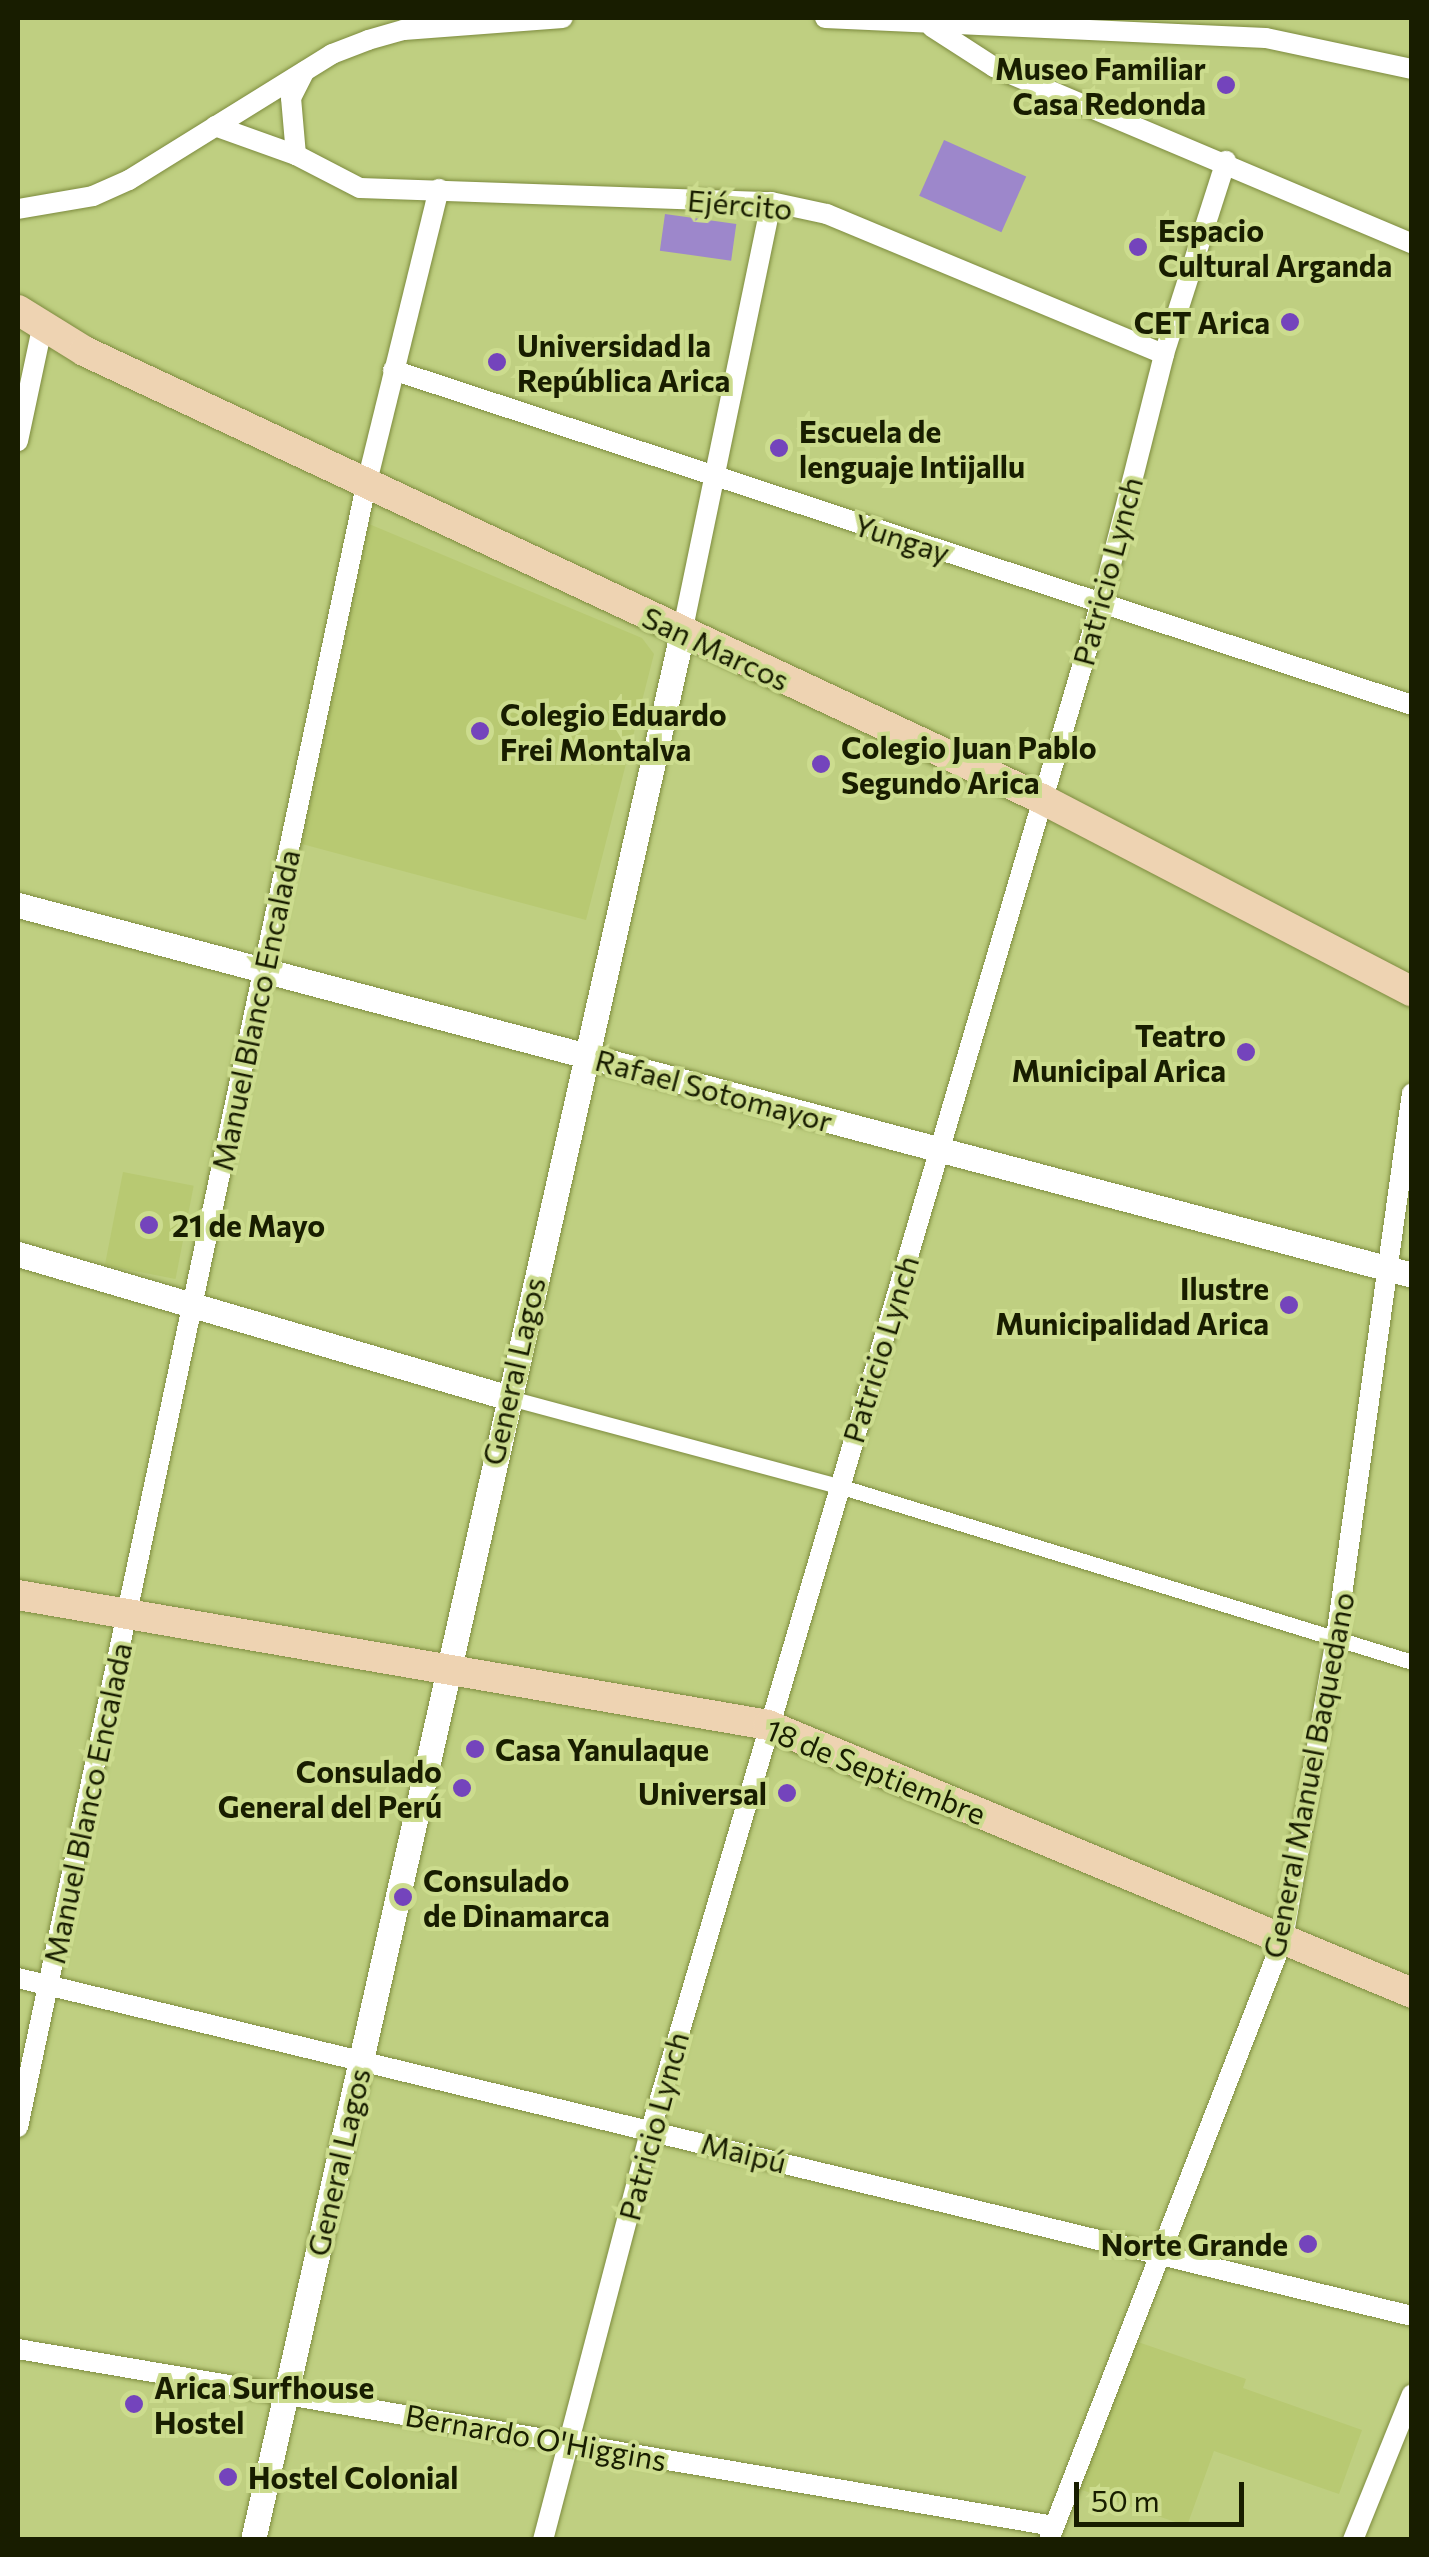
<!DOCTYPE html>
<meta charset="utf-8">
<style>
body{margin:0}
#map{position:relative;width:1429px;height:2557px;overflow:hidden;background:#bfcf81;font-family:Commissioner,sans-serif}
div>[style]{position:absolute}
.built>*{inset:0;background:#b8c972;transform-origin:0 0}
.green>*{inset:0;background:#9d87cb;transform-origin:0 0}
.roads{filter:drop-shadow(0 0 2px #7d8b3e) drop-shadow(0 0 2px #7d8b3e)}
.pedestrian>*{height:15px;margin:-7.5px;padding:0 7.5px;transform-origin:7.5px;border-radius:7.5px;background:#fff}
.minor>*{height:20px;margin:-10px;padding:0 10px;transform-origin:10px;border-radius:10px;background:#fff}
.tertiary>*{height:25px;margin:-12.5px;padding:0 12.5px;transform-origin:12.5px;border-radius:12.5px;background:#fff}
.secondary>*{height:30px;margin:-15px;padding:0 15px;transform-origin:15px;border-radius:15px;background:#eed3b2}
.dots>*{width:28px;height:28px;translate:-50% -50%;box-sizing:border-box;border:5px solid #ccdc8e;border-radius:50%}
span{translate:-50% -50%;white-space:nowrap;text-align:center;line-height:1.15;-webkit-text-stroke:8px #ccdc8e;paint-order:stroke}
.poi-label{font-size:30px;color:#181d00;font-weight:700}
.right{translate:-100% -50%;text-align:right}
.left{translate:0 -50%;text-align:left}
.street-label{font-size:30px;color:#181d00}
.frame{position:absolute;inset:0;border:20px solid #181d00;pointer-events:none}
.scale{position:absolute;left:1074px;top:2482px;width:170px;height:45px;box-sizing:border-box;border:5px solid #181d00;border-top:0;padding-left:12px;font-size:30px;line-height:35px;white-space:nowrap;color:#181d00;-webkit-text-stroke:8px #ccdc8e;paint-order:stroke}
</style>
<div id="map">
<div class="built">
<i style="clip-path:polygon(369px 524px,642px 638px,654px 654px,586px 920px,302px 844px)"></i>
<i style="left:123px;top:1172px;width:72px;height:95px;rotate:11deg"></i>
<i style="clip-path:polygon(1132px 2340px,1246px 2379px,1243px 2388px,1362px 2430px,1339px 2494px,1214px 2451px,1187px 2526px,1079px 2489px)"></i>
</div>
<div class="green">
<i style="left:944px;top:140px;width:90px;height:61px;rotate:24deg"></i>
<i style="left:665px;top:214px;width:72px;height:37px;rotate:8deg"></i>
</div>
<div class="roads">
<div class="pedestrian">
<i style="left:506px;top:1397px;width:345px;rotate:15deg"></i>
<i style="left:839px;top:1486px;width:599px;rotate:17.07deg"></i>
</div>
<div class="minor">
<i style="left:825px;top:18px;width:441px;rotate:2.6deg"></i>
<i style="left:1266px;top:38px;width:149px;rotate:12deg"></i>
<i style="left:932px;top:27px;width:74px;rotate:32.8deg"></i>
<i style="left:994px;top:67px;width:454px;rotate:22.9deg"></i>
<i style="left:215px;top:126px;width:86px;rotate:19.7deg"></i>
<i style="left:296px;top:155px;width:72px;rotate:27.3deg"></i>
<i style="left:360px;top:188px;width:411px;rotate:2deg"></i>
<i style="left:771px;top:202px;width:57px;rotate:12.1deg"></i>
<i style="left:827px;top:214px;width:365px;rotate:22.6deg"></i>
<i style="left:296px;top:155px;width:57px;rotate:-95deg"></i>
<i style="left:291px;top:98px;width:30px;rotate:-63deg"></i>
<i style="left:18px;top:209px;width:76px;rotate:-9.8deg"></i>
<i style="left:93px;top:196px;width:39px;rotate:-24deg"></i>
<i style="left:129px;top:180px;width:239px;rotate:-31.8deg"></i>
<i style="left:332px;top:54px;width:39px;rotate:-21deg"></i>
<i style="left:368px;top:40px;width:37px;rotate:-16deg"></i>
<i style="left:404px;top:30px;width:159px;rotate:-4.3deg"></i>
<i style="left:393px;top:370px;width:1073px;rotate:18.2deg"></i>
<i style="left:18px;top:441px;width:116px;rotate:-78deg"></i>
<i style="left:682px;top:633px;width:440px;rotate:-78.3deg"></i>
<i style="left:18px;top:1978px;width:1434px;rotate:13.63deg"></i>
<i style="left:18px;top:2127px;width:1677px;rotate:-78.03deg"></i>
<i style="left:366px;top:486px;width:306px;rotate:-76.2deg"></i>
<i style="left:18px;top:2349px;width:1051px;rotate:9.7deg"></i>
<i style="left:543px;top:2540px;width:425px;rotate:-75.3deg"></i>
<i style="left:651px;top:2129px;width:1606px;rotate:-73.58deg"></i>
<i style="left:1105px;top:588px;width:241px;rotate:-75.8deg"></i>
<i style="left:1164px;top:354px;width:203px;rotate:-72.2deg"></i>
<i style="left:1049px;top:2540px;width:645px;rotate:-68.73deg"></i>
<i style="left:1283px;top:1939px;width:306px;rotate:-80deg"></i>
<i style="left:1336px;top:1638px;width:550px;rotate:-82.06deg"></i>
<i style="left:1353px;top:2540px;width:157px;rotate:-68deg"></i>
</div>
<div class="tertiary">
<i style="left:18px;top:905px;width:1442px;rotate:14.86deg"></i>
<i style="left:18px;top:1254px;width:509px;rotate:16.33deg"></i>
<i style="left:253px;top:2540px;width:1955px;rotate:-77.32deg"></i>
</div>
<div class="secondary">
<i style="left:18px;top:310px;width:78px;rotate:31.8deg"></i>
<i style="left:84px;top:351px;width:1058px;rotate:25.06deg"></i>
<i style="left:1042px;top:799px;width:417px;rotate:27.5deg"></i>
<i style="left:18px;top:1595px;width:761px;rotate:9.83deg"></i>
<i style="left:768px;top:1725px;width:698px;rotate:22.59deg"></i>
</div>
</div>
<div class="dots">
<i style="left:1226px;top:85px;background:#7444bc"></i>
<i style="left:1138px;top:247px;background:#7444bc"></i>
<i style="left:1290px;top:322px;background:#7444bc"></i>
<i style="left:497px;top:362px;background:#7444bc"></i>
<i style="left:779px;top:448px;background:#7444bc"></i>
<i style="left:480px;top:731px;background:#7444bc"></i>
<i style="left:821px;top:764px;background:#7444bc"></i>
<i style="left:1246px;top:1052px;background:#7444bc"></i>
<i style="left:149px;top:1225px;background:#7444bc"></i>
<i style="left:1289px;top:1305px;background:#7444bc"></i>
<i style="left:475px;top:1749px;background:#7444bc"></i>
<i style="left:462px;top:1788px;background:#7444bc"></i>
<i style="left:787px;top:1793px;background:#7444bc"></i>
<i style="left:403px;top:1897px;background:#7444bc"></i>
<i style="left:1308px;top:2244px;background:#7444bc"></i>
<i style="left:134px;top:2404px;background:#7444bc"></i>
<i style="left:228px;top:2477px;background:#7444bc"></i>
</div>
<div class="poi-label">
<span class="right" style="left:1206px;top:85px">Museo Familiar<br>Casa Redonda</span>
<span class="left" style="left:1158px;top:247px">Espacio<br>Cultural Arganda</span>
<span class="right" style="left:1270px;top:322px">CET Arica</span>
<span class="left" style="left:517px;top:362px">Universidad la<br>República Arica</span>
<span class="left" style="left:799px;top:448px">Escuela de<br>lenguaje Intijallu</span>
<span class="left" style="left:500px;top:731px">Colegio Eduardo<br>Frei Montalva</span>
<span class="left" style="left:841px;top:764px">Colegio Juan Pablo<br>Segundo Arica</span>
<span class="right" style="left:1226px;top:1052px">Teatro<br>Municipal Arica</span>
<span class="left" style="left:172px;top:1225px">21 de Mayo</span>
<span class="right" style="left:1269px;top:1305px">Ilustre<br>Municipalidad Arica</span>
<span class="left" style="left:495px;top:1749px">Casa Yanulaque</span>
<span class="right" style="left:442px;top:1788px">Consulado<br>General del Perú</span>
<span class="right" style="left:767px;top:1793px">Universal</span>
<span class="left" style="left:423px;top:1897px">Consulado<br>de Dinamarca</span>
<span class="right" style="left:1288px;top:2244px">Norte Grande</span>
<span class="left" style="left:154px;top:2404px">Arica Surfhouse<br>Hostel</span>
<span class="left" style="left:248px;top:2477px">Hostel Colonial</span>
</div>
<div class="street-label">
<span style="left:740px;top:204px;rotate:5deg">Ejército</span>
<span style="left:902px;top:538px;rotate:18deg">Yungay</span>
<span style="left:1107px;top:571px;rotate:-75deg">Patricio Lynch</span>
<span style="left:716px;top:648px;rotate:25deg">San Marcos</span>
<span style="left:255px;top:1010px;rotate:-78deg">Manuel Blanco Encalada</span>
<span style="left:714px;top:1090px;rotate:15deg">Rafael Sotomayor</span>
<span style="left:880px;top:1349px;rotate:-73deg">Patricio Lynch</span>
<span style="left:513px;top:1371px;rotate:-77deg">General Lagos</span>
<span style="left:876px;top:1771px;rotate:22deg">18 de Septiembre</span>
<span style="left:1308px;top:1775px;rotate:-79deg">General Manuel Baquedano</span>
<span style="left:87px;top:1803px;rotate:-78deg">Manuel Blanco Encalada</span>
<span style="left:653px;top:2126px;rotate:-75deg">Patricio Lynch</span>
<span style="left:744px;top:2152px;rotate:14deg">Maipú</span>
<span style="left:338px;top:2162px;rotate:-77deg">General Lagos</span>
<span style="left:536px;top:2437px;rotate:10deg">Bernardo O'Higgins</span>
</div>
<div class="frame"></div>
<div class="scale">50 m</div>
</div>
